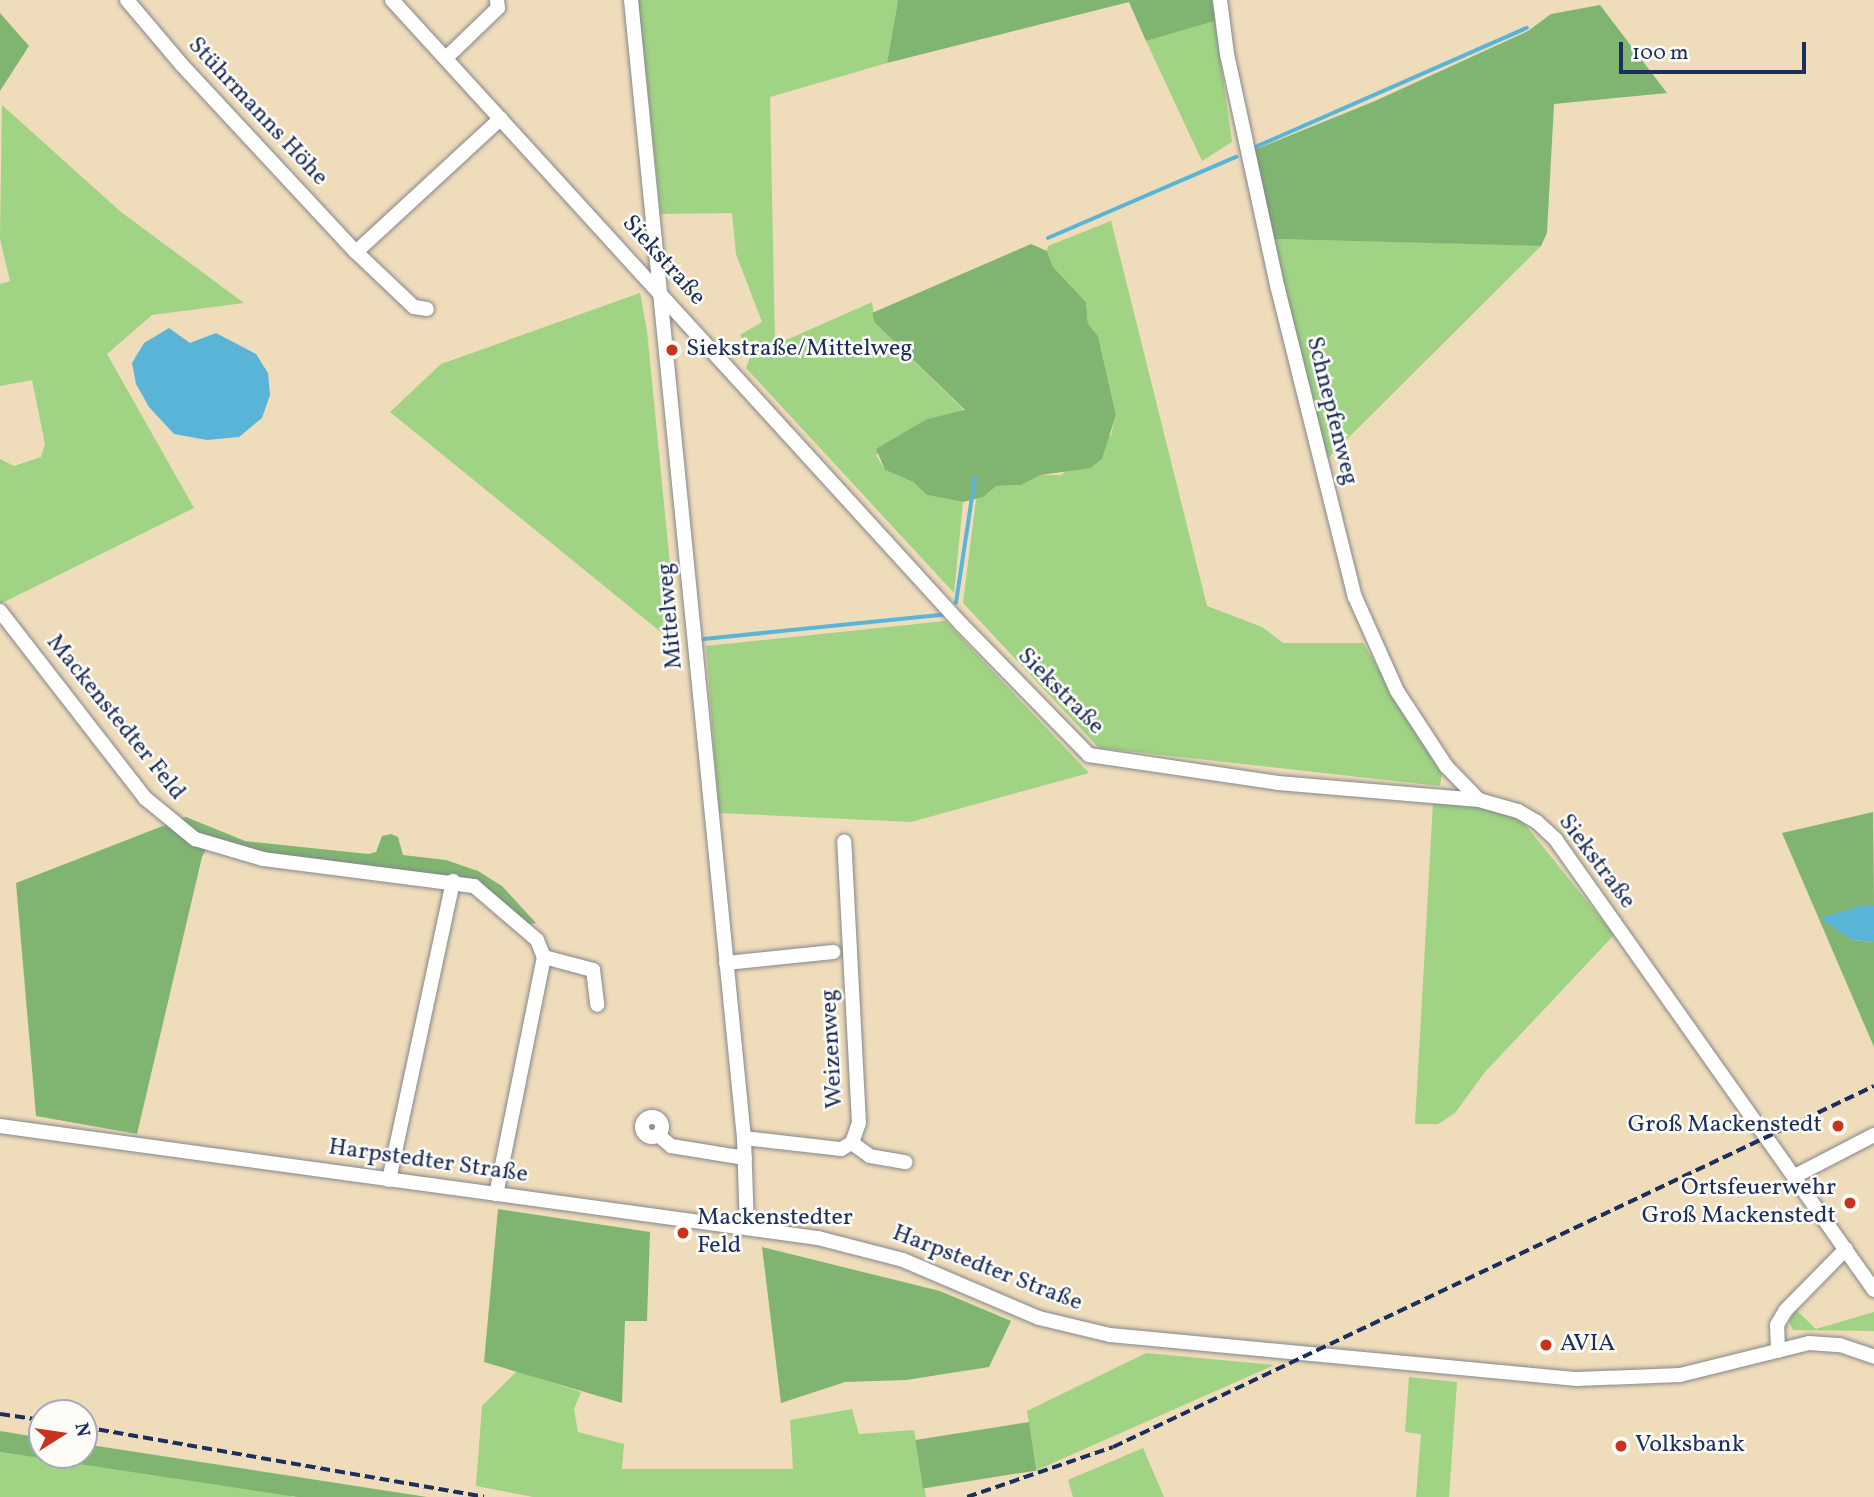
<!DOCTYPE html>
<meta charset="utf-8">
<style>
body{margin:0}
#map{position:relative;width:1874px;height:1497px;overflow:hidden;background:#efdcba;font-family:Vollkorn,serif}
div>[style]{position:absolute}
.green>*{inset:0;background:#a0d383}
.forest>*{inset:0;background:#80b571;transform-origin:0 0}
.water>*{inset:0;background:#59b4d7}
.stream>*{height:3.5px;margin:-1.75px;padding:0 1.75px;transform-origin:1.75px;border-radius:1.75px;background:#59b4d7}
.roads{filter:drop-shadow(0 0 2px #85868c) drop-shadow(0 0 2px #85868c)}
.minor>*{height:14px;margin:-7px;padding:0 7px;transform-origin:7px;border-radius:7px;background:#fff}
.minor>.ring{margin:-7px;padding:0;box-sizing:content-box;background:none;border:14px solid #fff;border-radius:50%}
.rail>*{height:3.5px;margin-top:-1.75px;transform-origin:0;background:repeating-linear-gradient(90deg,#1b2f5e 0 10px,transparent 0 15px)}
.dots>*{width:19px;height:19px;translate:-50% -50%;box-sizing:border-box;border:4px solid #fdfcf7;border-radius:50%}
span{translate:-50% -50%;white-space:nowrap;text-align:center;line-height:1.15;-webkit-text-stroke:5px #fdfcf7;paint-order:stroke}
.street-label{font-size:24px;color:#1b2f5e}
.poi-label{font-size:24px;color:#1b2f5e}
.left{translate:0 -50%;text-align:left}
.right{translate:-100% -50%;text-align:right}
.north{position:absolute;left:28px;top:1399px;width:70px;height:70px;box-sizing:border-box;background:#fdfcf7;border:2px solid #a3aaba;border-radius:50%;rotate:78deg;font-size:19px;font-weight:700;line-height:28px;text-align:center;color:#1b2f5e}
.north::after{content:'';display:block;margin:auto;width:24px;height:32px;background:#c8321e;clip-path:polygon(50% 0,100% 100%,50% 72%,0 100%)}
.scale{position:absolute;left:1619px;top:42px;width:187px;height:32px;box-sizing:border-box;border:4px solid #1b2f5e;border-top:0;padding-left:9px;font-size:21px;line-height:24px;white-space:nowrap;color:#1b2f5e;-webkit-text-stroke:5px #fdfcf7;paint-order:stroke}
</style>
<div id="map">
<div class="green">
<i style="clip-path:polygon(638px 0,898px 0,887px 63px,770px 97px,775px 345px,872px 302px,875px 323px,965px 411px,927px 419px,876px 455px,885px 470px,913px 482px,927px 495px,963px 502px,954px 593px,746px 368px,752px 352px,740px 335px,762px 322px,736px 254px,732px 213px,661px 214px)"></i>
<i style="clip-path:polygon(1215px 21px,1232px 142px,1202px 161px,1146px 41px)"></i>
<i style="clip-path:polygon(2px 105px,121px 212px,244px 303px,152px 315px,107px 354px,194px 508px,0 604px,0 459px,14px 466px,41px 457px,45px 444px,32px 380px,0 386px,0 284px,10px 281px,0 239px)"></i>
<i style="clip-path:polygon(1111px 221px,1207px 606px,1262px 627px,1283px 643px,1363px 643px,1442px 773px,1440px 786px,1099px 748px,963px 603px,976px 499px,996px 486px,1021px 485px,1041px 475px,1061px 475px,1111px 435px,1116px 415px,1098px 336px,1088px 324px,1086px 302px,1053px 267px,1047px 251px,1048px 246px)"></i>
<i style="clip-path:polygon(1274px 239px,1517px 245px,1541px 246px,1324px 462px)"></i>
<i style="clip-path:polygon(640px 293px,647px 331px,678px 646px,390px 412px,441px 364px)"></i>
<i style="clip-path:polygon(945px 621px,1089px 773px,911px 822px,719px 813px,706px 646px)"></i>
<i style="clip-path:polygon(1433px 803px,1478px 805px,1519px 817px,1614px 935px,1485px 1072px,1455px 1113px,1438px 1124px,1415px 1124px)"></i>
<i style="clip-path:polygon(1795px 1309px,1816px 1329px,1874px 1312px,1874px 1331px,1793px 1330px,1789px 1322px)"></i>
<i style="clip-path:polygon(1146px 1353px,1274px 1365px,1037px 1470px,1027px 1411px)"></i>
<i style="clip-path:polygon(517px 1371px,581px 1392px,574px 1409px,578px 1432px,624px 1444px,622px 1469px,793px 1469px,790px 1420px,852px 1409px,859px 1434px,914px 1430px,926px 1497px,533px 1497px,476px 1486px,482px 1406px)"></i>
<i style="clip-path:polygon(1409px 1377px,1457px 1382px,1449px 1497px,1416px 1497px,1421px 1434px,1405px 1432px)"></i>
<i style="clip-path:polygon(1143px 1448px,1164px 1497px,1073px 1497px,1068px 1480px)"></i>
<i style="clip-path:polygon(0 1452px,292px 1493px,292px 1497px,0 1497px)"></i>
</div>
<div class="forest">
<i style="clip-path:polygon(898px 0,1212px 0,1215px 21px,1146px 41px,1129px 2px,887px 63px)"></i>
<i style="clip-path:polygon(1600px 5px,1667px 93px,1554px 104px,1547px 233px,1541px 246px,1274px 239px,1254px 150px,1375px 101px,1528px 31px,1551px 14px)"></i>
<i style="clip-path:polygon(0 13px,29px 46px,0 91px)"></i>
<i style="clip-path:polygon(1031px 244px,1047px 251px,1053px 267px,1086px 302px,1088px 324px,1098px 336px,1116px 415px,1102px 459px,1090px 468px,1041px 475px,1021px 485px,996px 486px,983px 497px,963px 502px,927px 495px,913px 482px,885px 470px,876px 449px,927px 419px,965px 410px,875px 323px,872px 313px)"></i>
<i style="clip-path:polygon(1873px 812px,1874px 906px,1821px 918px,1852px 940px,1874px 942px,1874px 1047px,1782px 833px)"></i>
<i style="clip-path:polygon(186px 817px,245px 841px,368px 854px,376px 852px,382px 836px,391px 834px,398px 837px,403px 855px,446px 860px,478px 871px,502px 886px,536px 923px,525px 925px,476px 884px,316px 863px,210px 842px,202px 857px,137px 1134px,36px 1116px,16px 883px)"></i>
<i style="clip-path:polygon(498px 1209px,650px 1232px,647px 1321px,625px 1321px,622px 1403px,484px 1362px)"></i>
<i style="clip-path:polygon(762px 1247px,940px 1291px,1011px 1321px,989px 1367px,906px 1380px,845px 1382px,781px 1403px)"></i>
<i style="left:1029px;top:1422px;width:49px;height:115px;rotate:81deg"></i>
<i style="clip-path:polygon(0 1431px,42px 1438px,42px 1455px,84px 1455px,84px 1444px,427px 1497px,297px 1497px,0 1452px)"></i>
</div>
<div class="water">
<i style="clip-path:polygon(169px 328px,190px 343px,216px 333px,256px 354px,268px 373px,270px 395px,262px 418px,239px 437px,207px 440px,174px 434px,149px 407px,136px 384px,132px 363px,144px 343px)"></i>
<i style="clip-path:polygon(1865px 905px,1874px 906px,1874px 942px,1852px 940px,1820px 918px)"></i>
</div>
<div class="stream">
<i style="left:1251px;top:149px;width:301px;rotate:-23.7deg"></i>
<i style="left:1048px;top:238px;width:205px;rotate:-23.3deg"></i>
<i style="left:956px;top:603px;width:127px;rotate:-81.4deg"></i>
<i style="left:704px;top:639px;width:239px;rotate:-5.8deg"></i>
</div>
<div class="roads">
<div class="minor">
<i style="left:127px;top:0;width:84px;rotate:49.8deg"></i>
<i style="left:181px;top:64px;width:257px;rotate:47.1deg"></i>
<i style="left:356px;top:252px;width:197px;rotate:-42.7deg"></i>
<i style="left:392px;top:0;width:844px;rotate:47.64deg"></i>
<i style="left:961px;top:624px;width:183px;rotate:45.7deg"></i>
<i style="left:1089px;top:755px;width:191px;rotate:8.4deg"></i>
<i style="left:1278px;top:783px;width:202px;rotate:4.8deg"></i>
<i style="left:1479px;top:800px;width:41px;rotate:15.8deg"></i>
<i style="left:1518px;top:811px;width:22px;rotate:30deg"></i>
<i style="left:1537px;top:822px;width:26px;rotate:43deg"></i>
<i style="left:1556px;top:840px;width:551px;rotate:54.75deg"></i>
<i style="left:631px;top:0;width:1144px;rotate:84.33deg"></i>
<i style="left:744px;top:1138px;width:90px;rotate:88.1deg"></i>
<i style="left:1220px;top:0;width:54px;rotate:82.6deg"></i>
<i style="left:1227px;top:54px;width:240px;rotate:77.8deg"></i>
<i style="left:1278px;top:289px;width:317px;rotate:76deg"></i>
<i style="left:1355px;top:597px;width:103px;rotate:65.9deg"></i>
<i style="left:1397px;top:691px;width:90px;rotate:56.8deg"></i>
<i style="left:1446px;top:766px;width:47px;rotate:45.9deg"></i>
<i style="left:446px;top:58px;width:72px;rotate:-43.9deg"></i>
<i style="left:498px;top:8px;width:8px;rotate:-97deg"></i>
<i style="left:356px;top:252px;width:80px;rotate:43.5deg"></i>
<i style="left:414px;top:307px;width:13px;rotate:9deg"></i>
<i style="left:0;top:611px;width:237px;rotate:52.2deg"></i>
<i style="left:145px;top:798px;width:65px;rotate:39.4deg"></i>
<i style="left:195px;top:839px;width:71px;rotate:16.4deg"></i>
<i style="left:263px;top:859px;width:213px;rotate:7.3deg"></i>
<i style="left:474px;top:886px;width:83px;rotate:40.6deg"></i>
<i style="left:537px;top:940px;width:18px;rotate:68deg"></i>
<i style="left:544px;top:957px;width:242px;rotate:101.4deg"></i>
<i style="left:544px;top:957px;width:51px;rotate:14.9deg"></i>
<i style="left:593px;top:970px;width:35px;rotate:83deg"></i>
<i style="left:726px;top:963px;width:108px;rotate:-5.9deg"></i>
<i class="ring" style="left:642px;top:1117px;width:6px;height:6px"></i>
<i style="left:0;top:1126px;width:826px;rotate:7.8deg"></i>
<i style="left:818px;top:1238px;width:88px;rotate:14.5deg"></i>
<i style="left:903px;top:1260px;width:148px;rotate:23.1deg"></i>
<i style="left:1039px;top:1318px;width:73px;rotate:13.5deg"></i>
<i style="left:1110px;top:1335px;width:469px;rotate:5.4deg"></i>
<i style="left:1577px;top:1379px;width:103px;rotate:-2.2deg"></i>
<i style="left:1680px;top:1375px;width:133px;rotate:-13.9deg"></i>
<i style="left:1809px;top:1343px;width:31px;rotate:4deg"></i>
<i style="left:1840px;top:1345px;width:36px;rotate:19deg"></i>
<i style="left:658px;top:1135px;width:17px;rotate:40deg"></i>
<i style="left:671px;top:1146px;width:75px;rotate:9.2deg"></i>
<i style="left:744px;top:1138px;width:98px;rotate:6.5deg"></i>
<i style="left:841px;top:1149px;width:13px;rotate:-29deg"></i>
<i style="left:852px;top:1143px;width:21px;rotate:-71deg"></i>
<i style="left:859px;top:1123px;width:282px;rotate:-93deg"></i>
<i style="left:852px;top:1143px;width:22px;rotate:36deg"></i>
<i style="left:870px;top:1156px;width:36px;rotate:10deg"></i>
<i style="left:1795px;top:1176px;width:89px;rotate:-27.4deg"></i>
<i style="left:389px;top:1180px;width:306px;rotate:-77.9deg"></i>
<i style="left:1778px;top:1351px;width:26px;rotate:-92deg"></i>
<i style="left:1777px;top:1325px;width:16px;rotate:-60deg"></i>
<i style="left:1785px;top:1311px;width:87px;rotate:-45.5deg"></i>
</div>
</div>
<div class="rail">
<i style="left:0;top:1414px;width:42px;rotate:8.1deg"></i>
<i style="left:84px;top:1427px;width:406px;rotate:9.9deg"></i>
<i style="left:967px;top:1497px;width:154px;rotate:-18.9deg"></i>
<i style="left:1113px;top:1447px;width:842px;rotate:-25.38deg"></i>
</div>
<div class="dots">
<i style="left:672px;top:350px;background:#c8321e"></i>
<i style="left:1838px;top:1126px;background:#c8321e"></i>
<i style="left:1850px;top:1203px;background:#c8321e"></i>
<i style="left:683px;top:1233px;background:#c8321e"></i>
<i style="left:1546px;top:1345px;background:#c8321e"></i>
<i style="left:1621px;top:1446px;background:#c8321e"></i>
</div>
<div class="street-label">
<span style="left:257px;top:112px;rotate:47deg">Stührmanns Höhe</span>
<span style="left:663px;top:261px;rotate:48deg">Siekstraße</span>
<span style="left:1331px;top:411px;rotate:76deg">Schnepfenweg</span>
<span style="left:671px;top:616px;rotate:-95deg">Mittelweg</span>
<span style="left:1060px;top:692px;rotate:45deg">Siekstraße</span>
<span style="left:115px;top:718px;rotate:51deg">Mackenstedter Feld</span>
<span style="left:1596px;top:862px;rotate:53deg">Siekstraße</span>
<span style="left:833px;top:1049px;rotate:-93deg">Weizenweg</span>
<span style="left:428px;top:1162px;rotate:8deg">Harpstedter Straße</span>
<span style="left:987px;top:1269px;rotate:21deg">Harpstedter Straße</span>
</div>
<div class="poi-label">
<span class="left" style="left:686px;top:350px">Siekstraße/Mittelweg</span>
<span class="right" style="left:1822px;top:1126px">Groß Mackenstedt</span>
<span class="right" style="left:1836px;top:1203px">Ortsfeuerwehr<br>Groß Mackenstedt</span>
<span class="left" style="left:697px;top:1233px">Mackenstedter<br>Feld</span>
<span class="left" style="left:1560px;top:1345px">AVIA</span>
<span class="left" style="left:1635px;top:1446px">Volksbank</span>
</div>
<div class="north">N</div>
<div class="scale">100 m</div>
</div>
